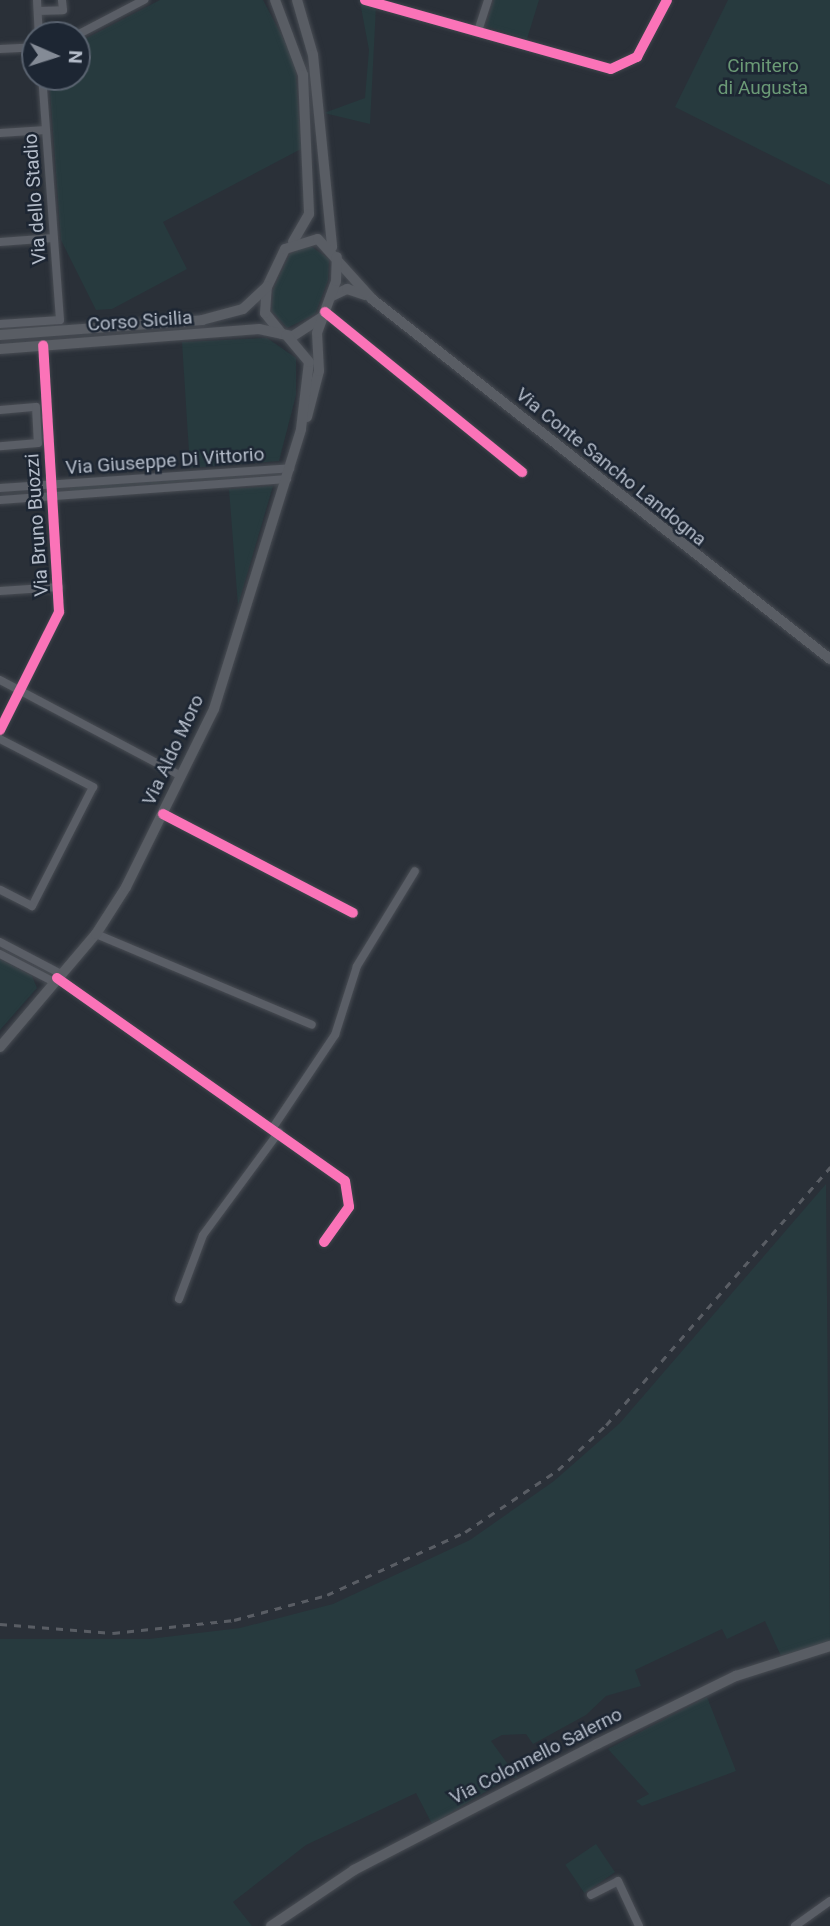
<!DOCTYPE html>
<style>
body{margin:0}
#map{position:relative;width:830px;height:1926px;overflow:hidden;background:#2a3038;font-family:Roboto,sans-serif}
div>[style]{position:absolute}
.green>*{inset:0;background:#273a3e;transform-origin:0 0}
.roads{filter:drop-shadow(0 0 2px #484c53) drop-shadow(0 0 2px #484c53)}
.street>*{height:8px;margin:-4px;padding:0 4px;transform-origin:4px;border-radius:4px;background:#5a5e66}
.secondary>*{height:10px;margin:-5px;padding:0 5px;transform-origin:5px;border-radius:5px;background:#595d64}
.rail>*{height:2.5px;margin-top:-1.25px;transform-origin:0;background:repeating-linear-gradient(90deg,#595d64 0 7px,transparent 0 14px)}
.cycleway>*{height:10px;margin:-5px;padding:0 5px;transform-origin:5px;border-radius:5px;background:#fb73b8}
span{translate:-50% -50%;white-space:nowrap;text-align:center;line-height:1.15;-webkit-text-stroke:5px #1d2633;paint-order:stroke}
.park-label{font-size:19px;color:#6b9a76}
.street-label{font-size:19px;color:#b4bcc9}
.north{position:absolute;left:21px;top:21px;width:70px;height:70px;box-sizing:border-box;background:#1d2633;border:2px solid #59626f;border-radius:50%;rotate:93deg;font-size:19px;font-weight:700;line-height:28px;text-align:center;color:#b4bcc9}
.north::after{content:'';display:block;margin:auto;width:24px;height:32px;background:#848b96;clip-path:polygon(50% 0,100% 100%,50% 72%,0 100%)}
</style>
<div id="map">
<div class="green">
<i style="clip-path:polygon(160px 0,263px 0,295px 61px,301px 149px,163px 222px,187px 269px,112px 309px,96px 310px,61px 240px,49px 77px,77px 77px,83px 40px)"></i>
<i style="clip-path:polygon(494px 0,539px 0,527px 39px,486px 26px)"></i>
<i style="clip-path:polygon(728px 0,830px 0,830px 185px,675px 107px)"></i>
<i style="clip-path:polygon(360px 2px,376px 6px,370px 124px,324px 113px,365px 98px,369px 50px)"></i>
<i style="clip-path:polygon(309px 245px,329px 259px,328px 280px,315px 314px,287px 328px,272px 311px,273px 290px,290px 254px)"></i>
<i style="clip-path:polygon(267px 338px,296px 358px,296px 395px,279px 461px,190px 468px,182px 342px)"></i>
<i style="clip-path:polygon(275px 474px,73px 491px,69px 490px,72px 487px)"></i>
<i style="clip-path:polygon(273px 486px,238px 605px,229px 489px)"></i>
<i style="clip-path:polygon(0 959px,32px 976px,37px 988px,0 1030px)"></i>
<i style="clip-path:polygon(826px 1184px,830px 1641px,781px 1656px,765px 1621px,727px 1639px,722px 1629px,635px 1670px,641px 1686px,606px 1696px,586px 1715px,533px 1744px,526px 1734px,502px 1735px,491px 1741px,518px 1778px,510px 1777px,432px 1824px,416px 1793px,306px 1845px,233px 1902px,252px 1926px,0 1926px,0 1639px,149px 1639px,240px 1628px,333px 1604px,470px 1540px,554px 1481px,620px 1423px)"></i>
<i style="clip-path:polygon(707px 1697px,736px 1771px,642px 1806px,636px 1801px,649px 1794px,608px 1749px)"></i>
<i style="left:596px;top:1844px;width:34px;height:37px;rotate:56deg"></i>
</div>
<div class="roads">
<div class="street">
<i style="left:37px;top:0;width:35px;rotate:87deg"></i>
<i style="left:365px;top:0;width:255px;rotate:15.7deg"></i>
<i style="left:611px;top:69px;width:29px;rotate:-25deg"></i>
<i style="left:637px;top:57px;width:64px;rotate:-62.2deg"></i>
<i style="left:38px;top:11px;width:25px;rotate:-2deg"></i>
<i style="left:63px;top:10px;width:10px;rotate:-96deg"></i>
<i style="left:478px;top:31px;width:33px;rotate:-72deg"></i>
<i style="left:77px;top:35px;width:76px;rotate:-27.6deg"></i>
<i style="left:0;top:49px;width:35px;rotate:-3deg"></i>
<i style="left:0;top:133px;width:46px;rotate:-3.7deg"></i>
<i style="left:0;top:242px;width:54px;rotate:-4.2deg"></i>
<i style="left:325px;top:312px;width:254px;rotate:39.1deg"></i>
<i style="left:0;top:324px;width:60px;rotate:-3.8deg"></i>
<i style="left:60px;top:320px;width:244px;rotate:-94.2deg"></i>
<i style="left:0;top:410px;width:36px;rotate:-5deg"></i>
<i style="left:36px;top:407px;width:36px;rotate:87deg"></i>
<i style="left:38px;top:443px;width:38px;rotate:175deg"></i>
<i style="left:0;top:488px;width:291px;rotate:-3.9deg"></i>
<i style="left:0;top:500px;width:288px;rotate:-4.2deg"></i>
<i style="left:0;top:591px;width:59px;rotate:-3.9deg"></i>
<i style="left:0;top:680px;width:205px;rotate:27.9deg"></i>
<i style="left:0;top:730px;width:132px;rotate:-63.4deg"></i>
<i style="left:59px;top:612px;width:267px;rotate:-93.4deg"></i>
<i style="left:0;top:739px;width:105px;rotate:27.3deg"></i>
<i style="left:93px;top:787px;width:134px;rotate:117.1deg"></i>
<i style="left:32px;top:906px;width:36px;rotate:-153deg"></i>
<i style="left:163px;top:814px;width:214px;rotate:27.5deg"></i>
<i style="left:96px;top:934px;width:234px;rotate:22.8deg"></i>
<i style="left:0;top:942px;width:69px;rotate:27.7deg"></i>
<i style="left:0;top:954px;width:61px;rotate:27.4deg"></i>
<i style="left:57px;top:978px;width:352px;rotate:35.2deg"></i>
<i style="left:345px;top:1181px;width:26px;rotate:81deg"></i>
<i style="left:349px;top:1207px;width:43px;rotate:125.5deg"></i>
<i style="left:274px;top:1126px;width:110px;rotate:-56.2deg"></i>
<i style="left:335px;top:1035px;width:72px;rotate:-72.3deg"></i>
<i style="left:357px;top:966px;width:111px;rotate:-58.6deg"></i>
<i style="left:179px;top:1299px;width:68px;rotate:-69.4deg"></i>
<i style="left:203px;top:1235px;width:128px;rotate:-53.6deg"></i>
<i style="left:591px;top:1895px;width:30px;rotate:-27deg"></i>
<i style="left:618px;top:1881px;width:50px;rotate:65deg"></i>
<i style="left:795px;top:1926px;width:43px;rotate:-35.5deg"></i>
</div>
<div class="secondary">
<i style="left:275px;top:0;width:80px;rotate:69.5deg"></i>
<i style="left:303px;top:75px;width:139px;rotate:87.5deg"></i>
<i style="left:309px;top:214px;width:32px;rotate:120deg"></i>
<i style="left:297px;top:0;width:57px;rotate:73.8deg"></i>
<i style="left:313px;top:55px;width:193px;rotate:84.3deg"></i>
<i style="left:332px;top:296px;width:17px;rotate:-25deg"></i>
<i style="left:347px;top:289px;width:19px;rotate:18deg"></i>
<i style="left:282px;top:334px;width:27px;rotate:-129deg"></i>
<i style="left:265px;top:313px;width:26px;rotate:-86deg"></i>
<i style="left:267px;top:287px;width:42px;rotate:-64.7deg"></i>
<i style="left:285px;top:249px;width:34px;rotate:-17deg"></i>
<i style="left:318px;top:239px;width:81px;rotate:48deg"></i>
<i style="left:372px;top:299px;width:583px;rotate:38.17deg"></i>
<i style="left:0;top:335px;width:203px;rotate:-4.2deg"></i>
<i style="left:202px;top:320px;width:42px;rotate:-15deg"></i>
<i style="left:243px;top:309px;width:33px;rotate:-43deg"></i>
<i style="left:0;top:349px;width:260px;rotate:-4.4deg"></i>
<i style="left:259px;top:329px;width:35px;rotate:12deg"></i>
<i style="left:293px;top:336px;width:35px;rotate:-33deg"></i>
<i style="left:307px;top:417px;width:48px;rotate:-75.4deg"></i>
<i style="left:319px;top:371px;width:38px;rotate:-93deg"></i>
<i style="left:317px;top:333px;width:55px;rotate:-69.9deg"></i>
<i style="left:336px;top:281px;width:24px;rotate:-88deg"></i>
<i style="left:0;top:1047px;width:148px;rotate:-49.7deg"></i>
<i style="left:96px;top:934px;width:56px;rotate:-57.4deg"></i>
<i style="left:126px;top:887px;width:199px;rotate:-63.7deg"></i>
<i style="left:214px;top:709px;width:293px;rotate:-72.7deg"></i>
<i style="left:301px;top:429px;width:67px;rotate:-83.2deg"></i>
<i style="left:309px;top:362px;width:35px;rotate:-130deg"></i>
<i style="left:271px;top:1926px;width:100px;rotate:-34deg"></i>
<i style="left:354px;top:1870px;width:274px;rotate:-27.4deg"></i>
<i style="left:597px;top:1744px;width:155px;rotate:-26.1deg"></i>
<i style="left:736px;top:1676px;width:99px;rotate:-17.7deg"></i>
</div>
</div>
<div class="rail">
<i style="left:0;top:1624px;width:113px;rotate:4.6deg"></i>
<i style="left:113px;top:1633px;width:122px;rotate:-6.1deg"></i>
<i style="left:234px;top:1620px;width:96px;rotate:-15deg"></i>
<i style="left:327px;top:1595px;width:152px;rotate:-24.5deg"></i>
<i style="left:465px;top:1532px;width:112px;rotate:-33.7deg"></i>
<i style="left:558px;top:1470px;width:66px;rotate:-43.2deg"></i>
<i style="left:606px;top:1425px;width:342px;rotate:-49deg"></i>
</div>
<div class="cycleway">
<i style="left:365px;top:0;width:255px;rotate:15.7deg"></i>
<i style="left:611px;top:69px;width:29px;rotate:-25deg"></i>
<i style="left:637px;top:57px;width:64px;rotate:-62.2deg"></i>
<i style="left:325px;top:312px;width:254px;rotate:39.1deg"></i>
<i style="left:0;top:730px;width:132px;rotate:-63.4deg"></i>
<i style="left:59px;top:612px;width:267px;rotate:-93.4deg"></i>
<i style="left:163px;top:814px;width:214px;rotate:27.5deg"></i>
<i style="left:57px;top:978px;width:352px;rotate:35.2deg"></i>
<i style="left:345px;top:1181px;width:26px;rotate:81deg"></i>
<i style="left:349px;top:1207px;width:43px;rotate:125.5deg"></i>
</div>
<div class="park-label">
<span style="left:763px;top:77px">Cimitero<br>di Augusta</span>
</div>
<div class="street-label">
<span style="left:35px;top:199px;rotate:-94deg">Via dello Stadio</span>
<span style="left:140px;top:321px;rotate:-4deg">Corso Sicilia</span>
<span style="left:165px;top:461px;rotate:-4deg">Via Giuseppe Di Vittorio</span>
<span style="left:611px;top:467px;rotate:39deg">Via Conte Sancho Landogna</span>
<span style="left:37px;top:525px;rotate:-94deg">Via Bruno Buozzi</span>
<span style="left:173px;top:750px;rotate:-65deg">Via Aldo Moro</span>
<span style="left:536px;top:1756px;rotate:-27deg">Via Colonnello Salerno</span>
</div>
<div class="north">N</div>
</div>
